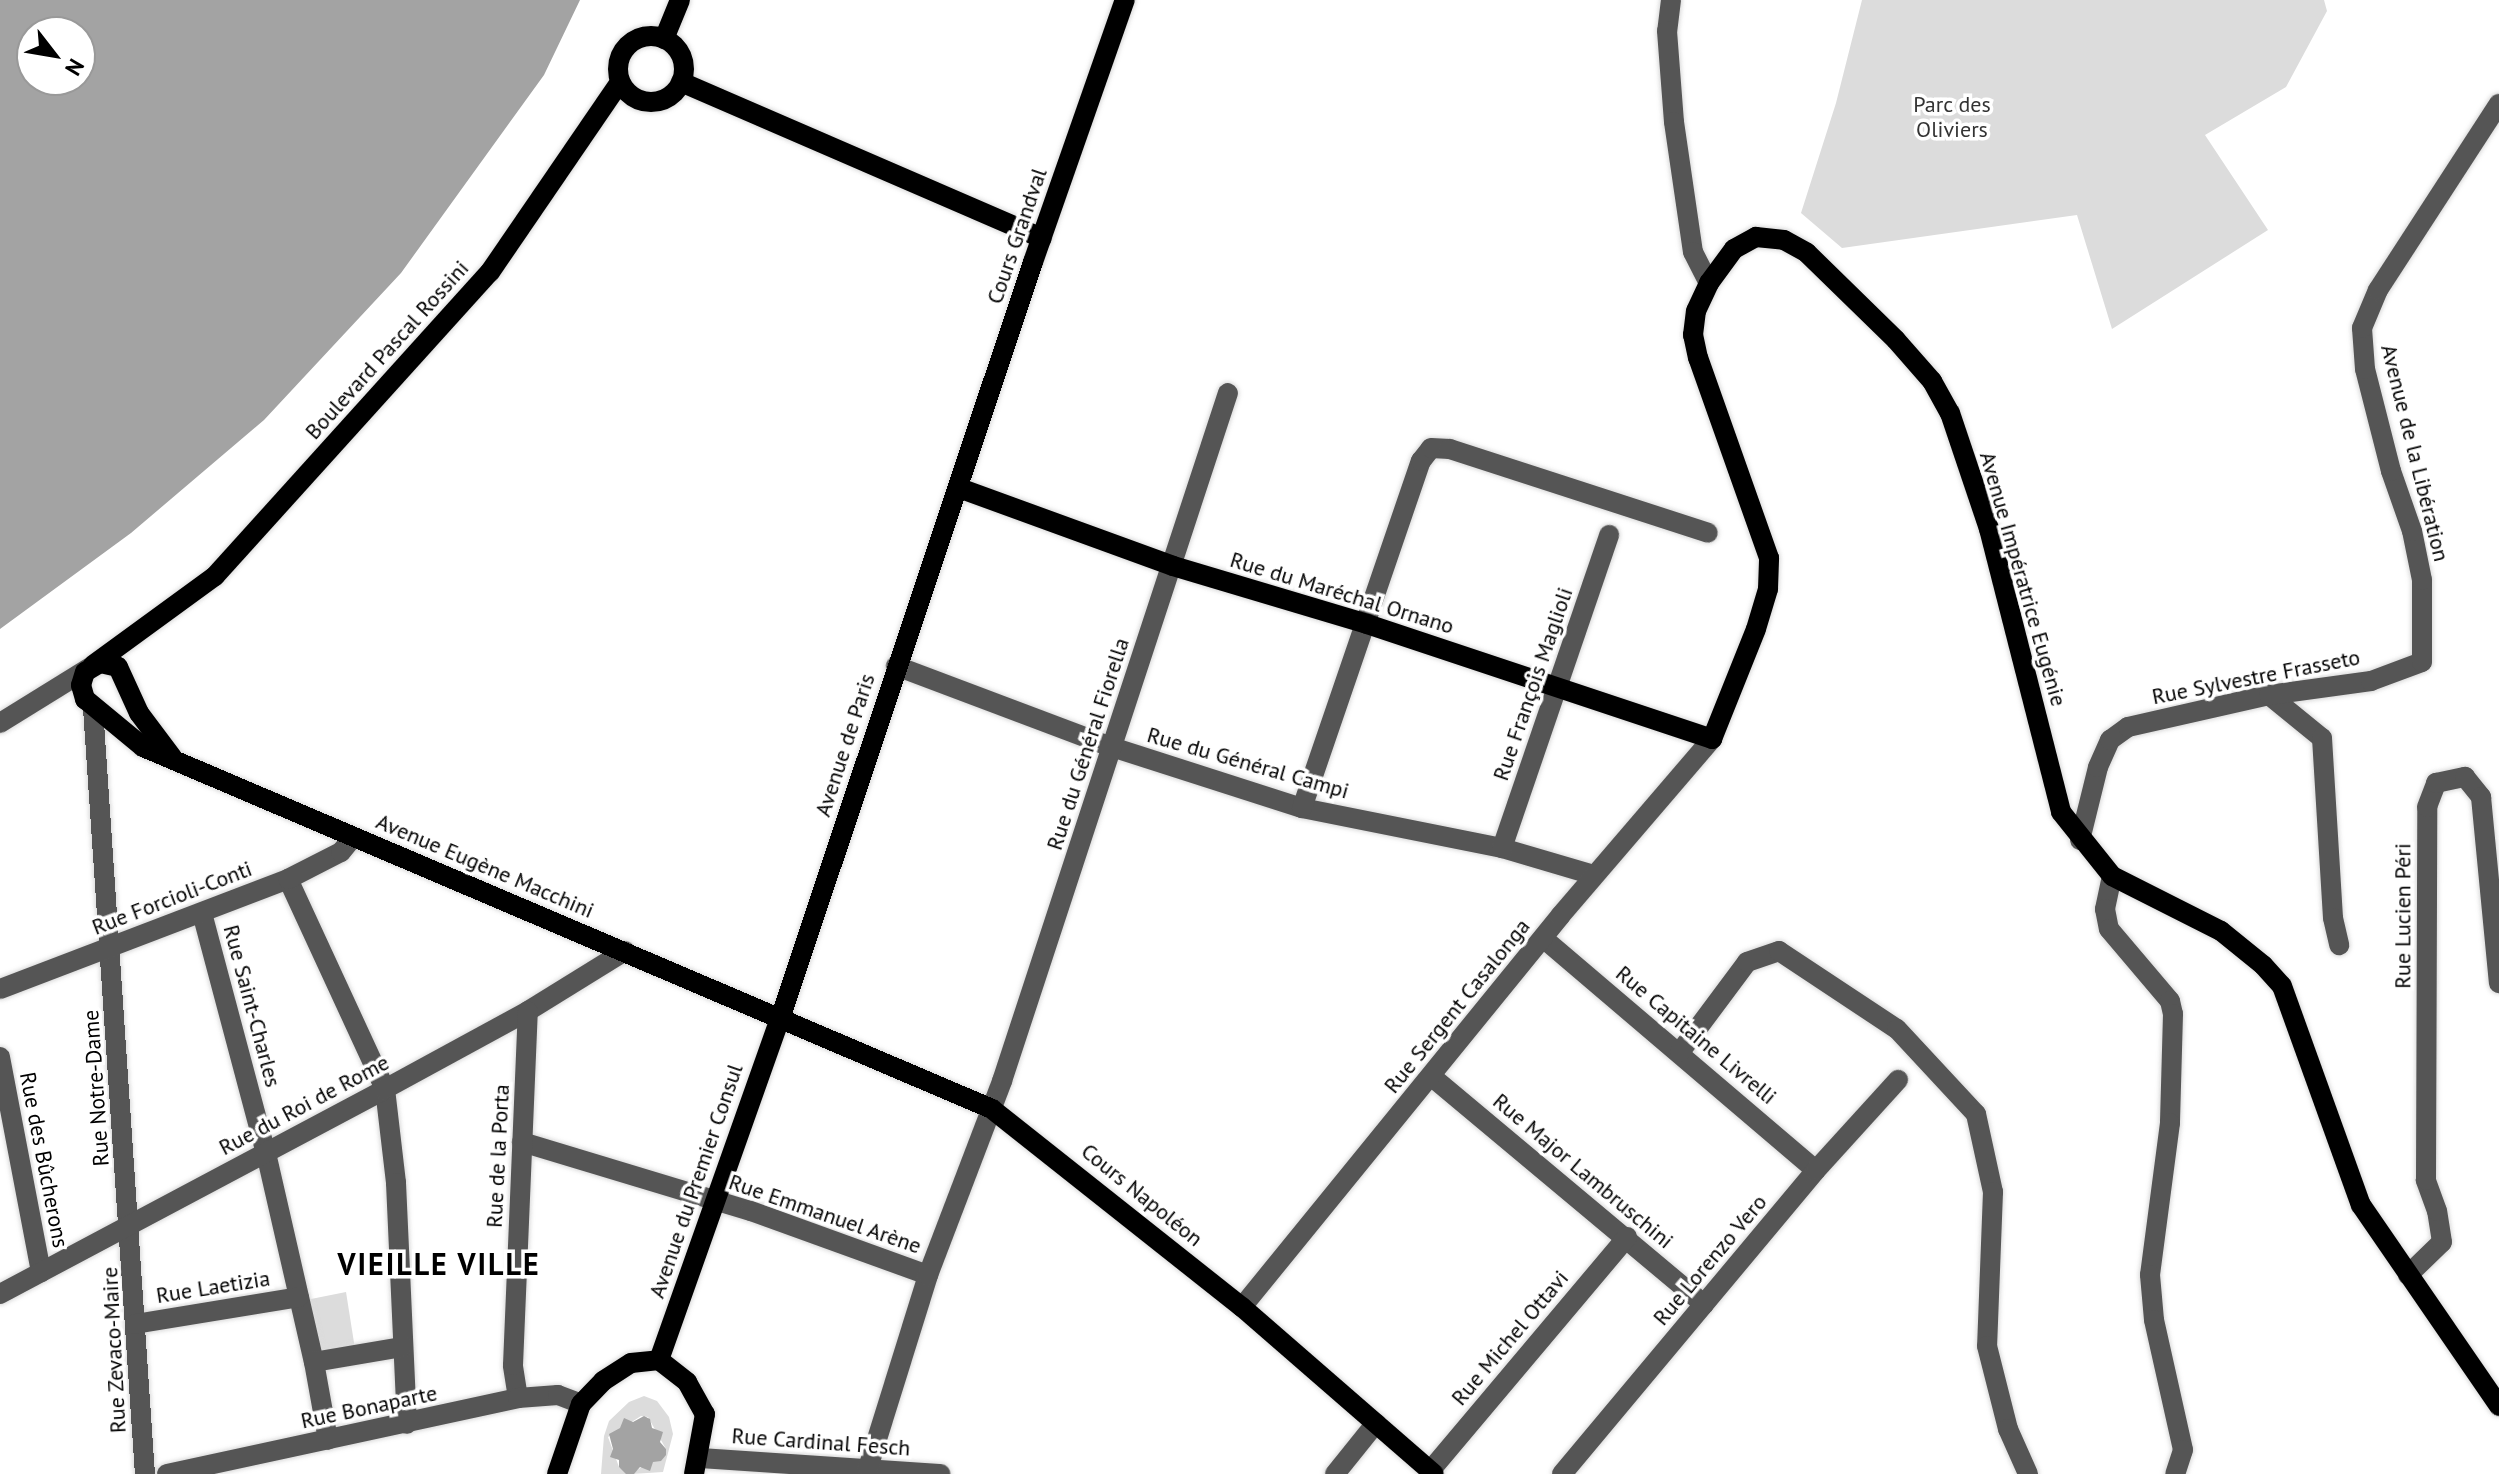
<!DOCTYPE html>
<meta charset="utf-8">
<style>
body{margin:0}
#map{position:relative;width:2499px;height:1474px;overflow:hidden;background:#fff;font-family:"PT Sans",sans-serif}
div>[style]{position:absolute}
.green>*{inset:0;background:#dcdcdc}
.water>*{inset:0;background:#a3a3a3}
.roads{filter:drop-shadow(0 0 2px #dbdbdb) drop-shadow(0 0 2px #dbdbdb)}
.minor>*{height:20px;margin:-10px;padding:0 10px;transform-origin:10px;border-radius:10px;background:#555}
.major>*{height:20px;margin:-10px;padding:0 10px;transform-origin:10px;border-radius:10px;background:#000}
.major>.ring{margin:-10px;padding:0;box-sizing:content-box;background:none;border:20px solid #000;border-radius:50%}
span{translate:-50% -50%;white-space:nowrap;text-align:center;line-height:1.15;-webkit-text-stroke:7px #fff;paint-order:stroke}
.park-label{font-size:22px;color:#333}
.street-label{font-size:22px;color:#000}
.district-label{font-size:30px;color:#000;font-weight:700;letter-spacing:2px}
.north{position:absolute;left:16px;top:16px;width:80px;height:80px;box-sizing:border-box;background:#fff;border:2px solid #999;border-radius:50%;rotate:121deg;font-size:22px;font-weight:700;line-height:32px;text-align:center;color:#000}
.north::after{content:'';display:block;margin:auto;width:28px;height:36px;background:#000;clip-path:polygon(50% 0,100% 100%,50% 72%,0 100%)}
</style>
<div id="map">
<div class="green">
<i style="clip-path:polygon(1862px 0,2324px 0,2327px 11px,2286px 87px,2205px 135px,2268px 230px,2112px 329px,2077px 215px,1842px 248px,1801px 213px,1836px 103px)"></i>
<i style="clip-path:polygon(346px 1292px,355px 1349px,320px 1355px,306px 1300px)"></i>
<i style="clip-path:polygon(644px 1396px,657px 1401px,669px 1417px,673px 1434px,663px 1472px,632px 1474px,666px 1449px,648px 1417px,641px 1416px,608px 1437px,619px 1467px,628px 1474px,601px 1474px,604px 1436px,609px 1421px,629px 1402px)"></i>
</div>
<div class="water">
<i style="clip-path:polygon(evenodd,0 0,580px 0,544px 75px,401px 273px,264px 420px,131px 533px,0 629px,0 0,80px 32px,80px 80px,32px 80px,32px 32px,80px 32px)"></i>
<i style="clip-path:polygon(644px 1416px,650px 1419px,652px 1428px,663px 1432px,660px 1442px,666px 1449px,666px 1455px,661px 1461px,653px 1462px,650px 1471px,640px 1467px,634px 1474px,626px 1474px,619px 1467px,619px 1460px,610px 1457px,613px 1449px,609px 1434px,620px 1428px,624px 1418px,633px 1422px)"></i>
</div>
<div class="roads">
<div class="minor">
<i style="left:1671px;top:0;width:31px;rotate:97deg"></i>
<i style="left:1667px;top:31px;width:91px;rotate:85.6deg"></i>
<i style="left:1674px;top:122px;width:131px;rotate:81.7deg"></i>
<i style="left:1693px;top:252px;width:35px;rotate:63deg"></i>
<i style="left:896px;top:666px;width:231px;rotate:20.6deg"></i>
<i style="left:1112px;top:747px;width:200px;rotate:17.8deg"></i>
<i style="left:1302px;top:808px;width:204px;rotate:11.3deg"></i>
<i style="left:1502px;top:848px;width:96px;rotate:16.4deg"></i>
<i style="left:2269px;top:695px;width:68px;rotate:39.1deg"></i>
<i style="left:2322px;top:738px;width:180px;rotate:86.5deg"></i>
<i style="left:2333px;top:918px;width:28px;rotate:77deg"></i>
<i style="left:93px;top:708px;width:768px;rotate:86.12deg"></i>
<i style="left:0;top:723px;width:105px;rotate:-31.7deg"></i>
<i style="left:1302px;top:808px;width:367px;rotate:-71.1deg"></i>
<i style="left:1421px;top:461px;width:16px;rotate:-52deg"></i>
<i style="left:1431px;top:448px;width:19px;rotate:3deg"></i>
<i style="left:1450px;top:449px;width:271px;rotate:18deg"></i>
<i style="left:2080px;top:840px;width:75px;rotate:-76.1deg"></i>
<i style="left:2098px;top:767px;width:30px;rotate:-66deg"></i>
<i style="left:2110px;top:740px;width:22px;rotate:-36deg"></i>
<i style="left:2128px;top:727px;width:145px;rotate:-12.8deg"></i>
<i style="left:2269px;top:695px;width:103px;rotate:-7.8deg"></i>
<i style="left:2371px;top:681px;width:54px;rotate:-20.4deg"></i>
<i style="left:2422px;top:662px;width:82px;rotate:-90deg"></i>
<i style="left:2422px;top:580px;width:50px;rotate:-101.5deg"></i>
<i style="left:2412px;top:531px;width:64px;rotate:-109.3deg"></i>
<i style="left:2391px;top:471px;width:105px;rotate:-104.3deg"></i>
<i style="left:2365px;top:369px;width:41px;rotate:-94.2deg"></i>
<i style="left:2362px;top:328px;width:41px;rotate:-67.2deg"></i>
<i style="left:2378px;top:290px;width:222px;rotate:-57deg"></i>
<i style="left:1502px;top:848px;width:331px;rotate:-71.1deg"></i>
<i style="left:2112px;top:876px;width:34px;rotate:102deg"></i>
<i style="left:2105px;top:909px;width:20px;rotate:79deg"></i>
<i style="left:2109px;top:929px;width:94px;rotate:49.7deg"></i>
<i style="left:2170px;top:1001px;width:13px;rotate:77deg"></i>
<i style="left:2173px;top:1014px;width:109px;rotate:91.6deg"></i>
<i style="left:2170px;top:1123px;width:153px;rotate:97.5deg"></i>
<i style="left:2150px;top:1275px;width:45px;rotate:84.9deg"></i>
<i style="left:2154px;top:1320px;width:133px;rotate:77.4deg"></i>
<i style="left:2183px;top:1450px;width:25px;rotate:108deg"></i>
<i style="left:288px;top:879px;width:231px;rotate:65.2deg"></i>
<i style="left:385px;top:1089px;width:95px;rotate:83.3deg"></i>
<i style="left:396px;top:1183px;width:241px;rotate:87.4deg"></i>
<i style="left:202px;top:913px;width:248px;rotate:75.1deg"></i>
<i style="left:266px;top:1153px;width:214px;rotate:77.1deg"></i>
<i style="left:314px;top:1362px;width:79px;rotate:79.8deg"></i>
<i style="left:1543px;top:938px;width:358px;rotate:40.4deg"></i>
<i style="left:0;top:989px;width:308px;rotate:-20.9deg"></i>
<i style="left:288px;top:879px;width:59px;rotate:-27deg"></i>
<i style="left:341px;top:852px;width:19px;rotate:-51deg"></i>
<i style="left:1680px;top:1052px;width:112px;rotate:-53.3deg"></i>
<i style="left:1747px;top:962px;width:34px;rotate:-19deg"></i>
<i style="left:1779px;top:951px;width:141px;rotate:33.5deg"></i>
<i style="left:1897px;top:1029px;width:116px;rotate:47.1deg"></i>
<i style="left:1976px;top:1114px;width:80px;rotate:77.7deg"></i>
<i style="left:1993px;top:1192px;width:154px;rotate:92.2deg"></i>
<i style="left:1987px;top:1346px;width:86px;rotate:75.8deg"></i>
<i style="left:2008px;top:1429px;width:49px;rotate:66deg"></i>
<i style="left:0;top:1057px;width:219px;rotate:79.2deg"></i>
<i style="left:1431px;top:1076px;width:356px;rotate:39.9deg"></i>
<i style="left:522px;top:1142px;width:239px;rotate:16.8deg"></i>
<i style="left:751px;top:1211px;width:188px;rotate:19.9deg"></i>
<i style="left:2408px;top:1275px;width:47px;rotate:-44.1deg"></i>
<i style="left:2442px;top:1242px;width:31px;rotate:-99deg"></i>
<i style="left:2437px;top:1211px;width:33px;rotate:-110deg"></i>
<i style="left:2426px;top:1180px;width:373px;rotate:-89.8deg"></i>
<i style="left:2427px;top:807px;width:26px;rotate:-69deg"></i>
<i style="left:2436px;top:783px;width:30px;rotate:-12deg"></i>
<i style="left:2465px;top:777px;width:26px;rotate:51deg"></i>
<i style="left:2481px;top:797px;width:187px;rotate:84.5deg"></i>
<i style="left:0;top:1294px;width:436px;rotate:-28deg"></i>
<i style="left:385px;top:1089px;width:163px;rotate:-28.6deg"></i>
<i style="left:528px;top:1011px;width:114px;rotate:-31.7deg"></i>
<i style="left:1242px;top:1307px;width:505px;rotate:-50.86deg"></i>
<i style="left:1561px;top:915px;width:232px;rotate:-49.4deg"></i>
<i style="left:135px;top:1324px;width:166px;rotate:-9.3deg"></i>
<i style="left:314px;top:1362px;width:89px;rotate:-9.7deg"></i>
<i style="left:518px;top:1398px;width:33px;rotate:-99deg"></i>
<i style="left:513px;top:1365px;width:354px;rotate:-87.6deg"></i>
<i style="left:699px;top:1458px;width:242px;rotate:3.8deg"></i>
<i style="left:868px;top:1468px;width:202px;rotate:-72.7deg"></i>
<i style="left:928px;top:1275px;width:208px;rotate:-69.1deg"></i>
<i style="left:1002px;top:1081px;width:724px;rotate:-71.82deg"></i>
<i style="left:1430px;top:1471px;width:306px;rotate:-49.9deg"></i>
<i style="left:167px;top:1474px;width:359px;rotate:-12.2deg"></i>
<i style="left:518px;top:1398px;width:40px;rotate:-4.3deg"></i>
<i style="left:558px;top:1395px;width:25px;rotate:21deg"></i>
<i style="left:1335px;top:1474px;width:65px;rotate:-51.2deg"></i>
<i style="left:1562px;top:1474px;width:396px;rotate:-50.1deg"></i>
<i style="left:1816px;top:1170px;width:122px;rotate:-47.7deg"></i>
</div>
<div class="major">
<i class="ring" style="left:618px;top:36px;width:46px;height:46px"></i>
<i style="left:664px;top:39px;width:42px;rotate:-67.7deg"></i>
<i style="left:681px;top:82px;width:393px;rotate:23.4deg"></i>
<i style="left:959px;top:488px;width:228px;rotate:20deg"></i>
<i style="left:1173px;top:566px;width:202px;rotate:16.6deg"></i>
<i style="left:1367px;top:624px;width:364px;rotate:18.4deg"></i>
<i style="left:1712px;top:739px;width:118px;rotate:-68.2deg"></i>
<i style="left:1756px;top:629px;width:42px;rotate:-73.3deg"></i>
<i style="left:1768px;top:589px;width:31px;rotate:-88deg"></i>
<i style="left:1769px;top:558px;width:212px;rotate:-109.5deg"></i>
<i style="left:1698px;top:358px;width:24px;rotate:-102deg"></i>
<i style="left:1693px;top:335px;width:24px;rotate:-83deg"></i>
<i style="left:1696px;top:311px;width:31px;rotate:-65deg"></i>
<i style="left:1709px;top:283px;width:42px;rotate:-53.7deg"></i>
<i style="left:1734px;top:249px;width:25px;rotate:-29deg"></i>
<i style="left:1756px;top:237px;width:28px;rotate:6deg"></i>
<i style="left:1784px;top:240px;width:26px;rotate:29deg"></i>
<i style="left:1807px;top:253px;width:124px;rotate:44.3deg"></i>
<i style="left:1896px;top:340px;width:55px;rotate:48.7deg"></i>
<i style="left:1932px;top:381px;width:37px;rotate:61deg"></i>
<i style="left:1950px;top:413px;width:122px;rotate:71.4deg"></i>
<i style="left:1989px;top:529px;width:292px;rotate:75.7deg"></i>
<i style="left:2061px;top:812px;width:82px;rotate:51.4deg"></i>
<i style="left:2112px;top:876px;width:122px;rotate:26.8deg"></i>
<i style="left:2221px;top:931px;width:54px;rotate:39deg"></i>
<i style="left:2263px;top:965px;width:28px;rotate:48deg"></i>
<i style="left:2282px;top:986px;width:233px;rotate:70.2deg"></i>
<i style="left:2361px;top:1205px;width:244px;rotate:55.5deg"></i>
<i style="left:93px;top:665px;width:151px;rotate:-36.1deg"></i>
<i style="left:215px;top:576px;width:410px;rotate:-47.9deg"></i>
<i style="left:490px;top:272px;width:230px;rotate:-55.6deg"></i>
<i style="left:172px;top:757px;width:55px;rotate:-126.9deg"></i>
<i style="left:139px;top:713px;width:51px;rotate:-114.5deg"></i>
<i style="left:118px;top:667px;width:18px;rotate:-167deg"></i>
<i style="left:100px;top:663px;width:17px;rotate:149deg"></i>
<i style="left:85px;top:672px;width:14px;rotate:107deg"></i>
<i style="left:81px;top:685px;width:15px;rotate:74deg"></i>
<i style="left:85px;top:699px;width:75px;rotate:39.6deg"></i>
<i style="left:143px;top:747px;width:923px;rotate:23.09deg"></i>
<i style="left:992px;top:1109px;width:319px;rotate:38.4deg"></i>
<i style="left:1242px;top:1307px;width:254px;rotate:41deg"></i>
<i style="left:659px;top:1360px;width:362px;rotate:-70.5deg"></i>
<i style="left:780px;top:1019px;width:798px;rotate:-71.52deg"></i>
<i style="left:1033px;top:262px;width:278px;rotate:-70.7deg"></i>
<i style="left:557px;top:1474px;width:74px;rotate:-71.1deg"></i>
<i style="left:581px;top:1404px;width:32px;rotate:-46deg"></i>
<i style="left:603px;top:1381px;width:33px;rotate:-33deg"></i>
<i style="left:631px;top:1363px;width:28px;rotate:-6deg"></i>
<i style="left:659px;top:1360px;width:36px;rotate:38deg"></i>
<i style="left:687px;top:1382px;width:37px;rotate:61deg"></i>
<i style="left:705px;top:1414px;width:61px;rotate:100.4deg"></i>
</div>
</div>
<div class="park-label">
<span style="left:1952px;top:117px">Parc des<br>Oliviers</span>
</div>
<div class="street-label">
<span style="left:1017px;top:236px;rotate:-71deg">Cours Grandval</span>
<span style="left:387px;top:350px;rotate:-48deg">Boulevard Pascal Rossini</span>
<span style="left:2415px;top:453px;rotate:76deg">Avenue de la Libération</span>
<span style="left:2023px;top:579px;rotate:74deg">Avenue Impératrice Eugénie</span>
<span style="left:1342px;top:593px;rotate:17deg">Rue du Maréchal Ornano</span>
<span style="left:2256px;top:677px;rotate:-11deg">Rue Sylvestre Frasseto</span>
<span style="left:1533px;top:684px;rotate:-71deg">Rue François Maglioli</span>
<span style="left:1088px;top:744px;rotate:-72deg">Rue du Général Fiorella</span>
<span style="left:845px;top:745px;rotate:-72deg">Avenue de Paris</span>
<span style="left:1248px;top:763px;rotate:16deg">Rue du Général Campi</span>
<span style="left:485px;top:866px;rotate:23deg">Avenue Eugène Macchini</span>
<span style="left:172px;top:898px;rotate:-21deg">Rue Forcioli-Conti</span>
<span style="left:2403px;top:916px;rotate:-90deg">Rue Lucien Péri</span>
<span style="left:252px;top:1006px;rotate:75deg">Rue Saint-Charles</span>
<span style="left:1457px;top:1006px;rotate:-51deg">Rue Sergent Casalonga</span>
<span style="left:1696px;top:1035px;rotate:40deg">Rue Capitaine Livrelli</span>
<span style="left:96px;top:1088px;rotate:-94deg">Rue Notre-Dame</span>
<span style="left:304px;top:1105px;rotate:-28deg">Rue du Roi de Rome</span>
<span style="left:498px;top:1156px;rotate:-87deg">Rue de la Porta</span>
<span style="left:44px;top:1160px;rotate:79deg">Rue des Bûcherons</span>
<span style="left:1583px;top:1171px;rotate:40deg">Rue Major Lambruschini</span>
<span style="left:696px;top:1181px;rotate:-71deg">Avenue du Premier Consul</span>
<span style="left:1142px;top:1195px;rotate:39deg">Cours Napoléon</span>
<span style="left:825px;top:1214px;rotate:19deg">Rue Emmanuel Arène</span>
<span style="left:1710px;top:1260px;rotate:-50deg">Rue Lorenzo Vero</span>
<span style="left:213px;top:1287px;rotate:-9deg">Rue Laetizia</span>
<span style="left:1510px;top:1338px;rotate:-50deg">Rue Michel Ottavi</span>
<span style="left:114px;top:1350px;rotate:-93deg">Rue Zevaco-Maire</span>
<span style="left:369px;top:1407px;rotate:-12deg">Rue Bonaparte</span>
<span style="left:821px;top:1442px;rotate:4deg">Rue Cardinal Fesch</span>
</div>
<div class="district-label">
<span style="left:439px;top:1264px">VIEILLE VILLE</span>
</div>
<div class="north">N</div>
</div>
